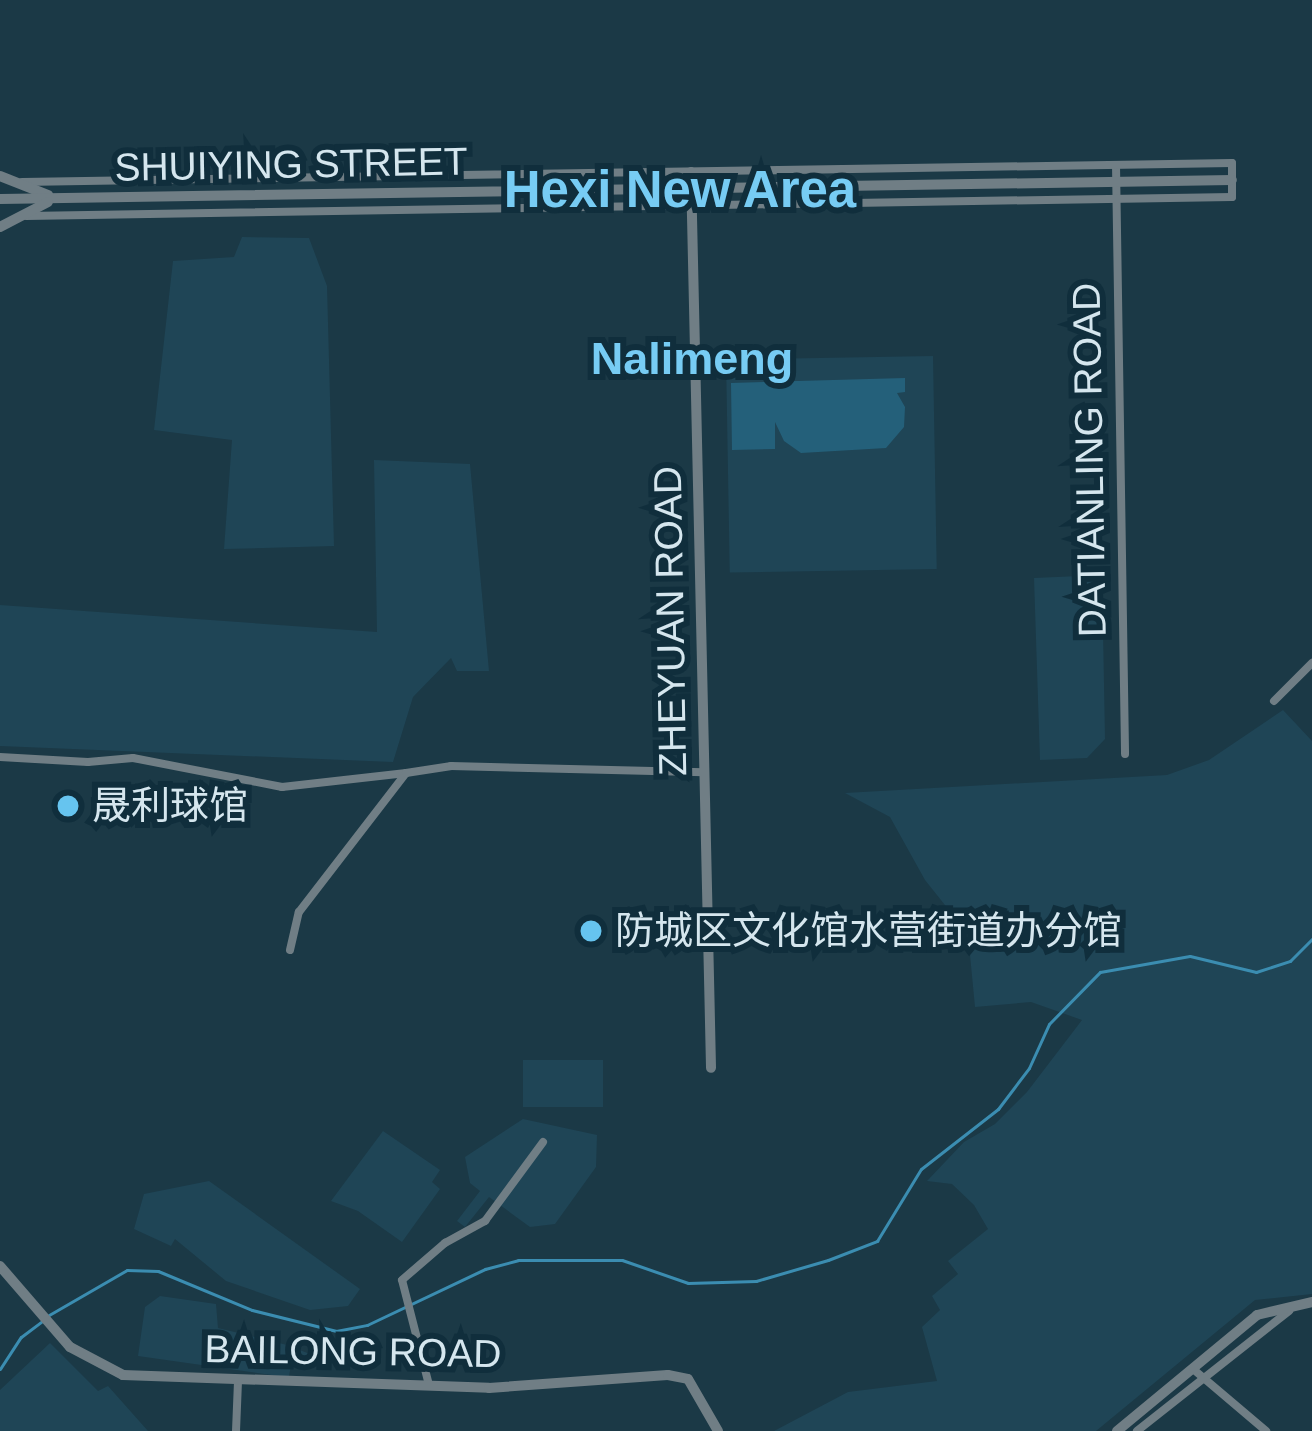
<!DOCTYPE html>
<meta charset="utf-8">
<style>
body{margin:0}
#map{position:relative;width:1312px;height:1431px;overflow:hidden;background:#1b3946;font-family:Helvetica,"Noto Sans SC",sans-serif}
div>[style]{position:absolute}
.built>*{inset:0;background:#1f4556;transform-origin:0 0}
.green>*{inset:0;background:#24607a}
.stream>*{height:3px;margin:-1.5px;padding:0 1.5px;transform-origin:1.5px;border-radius:1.5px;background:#3b8db1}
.minor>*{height:8px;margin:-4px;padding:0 4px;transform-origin:4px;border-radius:4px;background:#707e85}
.tertiary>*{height:10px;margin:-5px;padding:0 5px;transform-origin:5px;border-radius:5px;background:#707e85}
.dots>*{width:33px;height:33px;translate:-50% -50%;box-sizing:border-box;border:6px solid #102e3c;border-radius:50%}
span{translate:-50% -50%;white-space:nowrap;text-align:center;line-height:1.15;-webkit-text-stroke:12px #102e3c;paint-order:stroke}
.street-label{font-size:39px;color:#d5e6ee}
.poi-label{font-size:39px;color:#d5e6ee}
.left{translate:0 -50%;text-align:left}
.quarter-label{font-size:45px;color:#77ccf4;font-weight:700}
.district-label{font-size:51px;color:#77ccf4;font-weight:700}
</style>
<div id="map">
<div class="built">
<i style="clip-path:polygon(242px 237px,309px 238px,327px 286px,334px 546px,224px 549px,232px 440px,154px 430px,173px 261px,234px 257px)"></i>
<i style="left:933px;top:356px;width:213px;height:207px;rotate:89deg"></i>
<i style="clip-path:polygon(374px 460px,470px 464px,489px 671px,457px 671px,451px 658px,413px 697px,393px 762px,0 746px,0 605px,377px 632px)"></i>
<i style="clip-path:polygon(1102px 575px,1105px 739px,1087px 758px,1040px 760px,1034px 578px)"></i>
<i style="clip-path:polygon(1283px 710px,1312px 741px,1312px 1294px,1255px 1300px,1096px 1431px,774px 1431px,848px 1392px,937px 1381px,922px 1327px,940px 1310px,932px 1296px,958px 1274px,948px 1261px,988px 1229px,974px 1205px,952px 1184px,927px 1181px,964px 1142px,995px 1124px,1027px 1092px,1082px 1020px,1031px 1002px,975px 1007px,968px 934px,925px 880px,890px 817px,845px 793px,1167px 775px,1209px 760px)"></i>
<i style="left:603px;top:1060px;width:47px;height:80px;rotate:90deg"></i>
<i style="clip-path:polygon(523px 1119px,597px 1135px,596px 1167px,555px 1224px,530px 1227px,489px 1197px,465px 1227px,457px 1221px,480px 1191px,470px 1183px,465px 1157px)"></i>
<i style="clip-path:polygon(383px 1131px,440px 1170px,432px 1182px,440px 1189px,402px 1242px,358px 1211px,331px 1201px)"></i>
<i style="clip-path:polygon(209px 1181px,360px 1289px,348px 1306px,310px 1310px,226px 1281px,175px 1239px,171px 1246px,134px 1229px,144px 1194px)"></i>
<i style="clip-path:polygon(160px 1296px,216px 1304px,218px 1328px,287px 1345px,320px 1358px,317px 1366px,291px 1364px,289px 1377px,278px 1376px,138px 1356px,145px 1307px)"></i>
<i style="clip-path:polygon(50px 1343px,98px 1391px,108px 1386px,148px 1431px,0 1431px,0 1390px)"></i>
</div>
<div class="green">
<i style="clip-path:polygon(905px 378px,905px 392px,897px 393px,905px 407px,904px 427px,886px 448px,801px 453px,784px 441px,775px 422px,775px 449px,732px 450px,731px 383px)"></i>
</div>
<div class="stream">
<i style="left:49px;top:1315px;width:90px;rotate:-30deg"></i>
<i style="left:127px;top:1270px;width:31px;rotate:2deg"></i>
<i style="left:158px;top:1271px;width:102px;rotate:22.5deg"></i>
<i style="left:252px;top:1310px;width:87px;rotate:14deg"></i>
<i style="left:336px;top:1331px;width:32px;rotate:-11deg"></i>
<i style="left:367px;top:1325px;width:131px;rotate:-25.4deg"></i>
<i style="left:485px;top:1269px;width:34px;rotate:-15deg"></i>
<i style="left:518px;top:1260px;width:104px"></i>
<i style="left:622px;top:1260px;width:70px;rotate:19.2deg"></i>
<i style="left:688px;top:1283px;width:68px;rotate:-1.7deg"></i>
<i style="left:756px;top:1281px;width:75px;rotate:-16.3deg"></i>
<i style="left:828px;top:1260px;width:53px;rotate:-21.2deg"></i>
<i style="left:877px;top:1241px;width:84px;rotate:-58.6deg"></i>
<i style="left:921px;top:1169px;width:98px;rotate:-37.9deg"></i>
<i style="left:998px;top:1109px;width:51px;rotate:-52.9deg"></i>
<i style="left:1029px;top:1068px;width:48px;rotate:-65.6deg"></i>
<i style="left:1049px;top:1024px;width:73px;rotate:-45.6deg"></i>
<i style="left:1100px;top:972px;width:91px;rotate:-10.1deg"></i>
<i style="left:1190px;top:956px;width:68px;rotate:13.6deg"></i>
<i style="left:1256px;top:972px;width:36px;rotate:-18deg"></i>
<i style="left:1290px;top:961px;width:31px;rotate:-45deg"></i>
<i style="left:0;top:1369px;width:38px;rotate:-57deg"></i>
<i style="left:21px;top:1337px;width:26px;rotate:-37deg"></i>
</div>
<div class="minor">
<i style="left:1116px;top:165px;width:589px;rotate:89.12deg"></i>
<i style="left:22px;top:182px;width:1210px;rotate:-0.9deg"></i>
<i style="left:1232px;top:163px;width:34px;rotate:90deg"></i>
<i style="left:1232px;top:197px;width:1206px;rotate:179.1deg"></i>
<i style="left:1274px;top:701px;width:54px;rotate:-45deg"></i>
<i style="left:0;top:757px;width:88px;rotate:3.3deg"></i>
<i style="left:88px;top:762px;width:45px;rotate:-5.1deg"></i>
<i style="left:133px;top:758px;width:152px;rotate:11deg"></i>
<i style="left:282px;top:787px;width:125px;rotate:-6.4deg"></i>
<i style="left:290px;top:950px;width:39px;rotate:-77deg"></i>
<i style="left:299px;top:912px;width:175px;rotate:-52.4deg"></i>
<i style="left:406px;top:773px;width:46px;rotate:-8.8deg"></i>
<i style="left:451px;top:766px;width:253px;rotate:1.4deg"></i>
<i style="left:1193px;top:1369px;width:96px;rotate:40.3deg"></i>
<i style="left:429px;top:1385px;width:108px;rotate:-104.4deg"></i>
<i style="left:402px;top:1280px;width:57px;rotate:-40.7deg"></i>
<i style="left:445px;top:1243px;width:46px;rotate:-28.8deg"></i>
<i style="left:485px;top:1221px;width:98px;rotate:-53.7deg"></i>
<i style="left:236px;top:1431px;width:49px;rotate:-87.7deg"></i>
<i style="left:1137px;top:1431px;width:194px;rotate:-38.3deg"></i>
</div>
<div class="tertiary">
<i style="left:691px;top:172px;width:896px;rotate:88.72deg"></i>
<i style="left:0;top:176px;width:52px;rotate:21.6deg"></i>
<i style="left:0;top:199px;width:1232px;rotate:-0.88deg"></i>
<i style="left:0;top:227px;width:54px;rotate:-27.5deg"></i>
<i style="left:0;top:1266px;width:107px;rotate:49.2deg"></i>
<i style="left:70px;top:1347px;width:60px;rotate:27.8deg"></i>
<i style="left:123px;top:1375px;width:366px;rotate:2deg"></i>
<i style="left:489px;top:1388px;width:179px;rotate:-4.2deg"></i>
<i style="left:668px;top:1375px;width:20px;rotate:11deg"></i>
<i style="left:688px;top:1379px;width:60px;rotate:60deg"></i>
<i style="left:1117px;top:1431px;width:182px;rotate:-39.6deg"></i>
<i style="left:1257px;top:1315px;width:57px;rotate:-13.3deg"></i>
</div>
<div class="dots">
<i style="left:68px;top:806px;background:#66c4ef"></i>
<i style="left:591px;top:931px;background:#66c4ef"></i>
</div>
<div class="street-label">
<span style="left:291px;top:165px;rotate:-1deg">SHUIYING STREET</span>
<span style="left:1090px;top:460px;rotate:-91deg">DATIANLING ROAD</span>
<span style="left:671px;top:621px;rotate:-91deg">ZHEYUAN ROAD</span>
<span style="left:353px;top:1352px;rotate:1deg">BAILONG ROAD</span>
</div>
<div class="poi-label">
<span class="left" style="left:92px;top:806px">晟利球馆</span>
<span class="left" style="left:615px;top:931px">防城区文化馆水营街道办分馆</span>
</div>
<div class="quarter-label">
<span style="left:692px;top:359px">Nalimeng</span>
</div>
<div class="district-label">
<span style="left:680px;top:190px">Hexi New Area</span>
</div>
</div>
